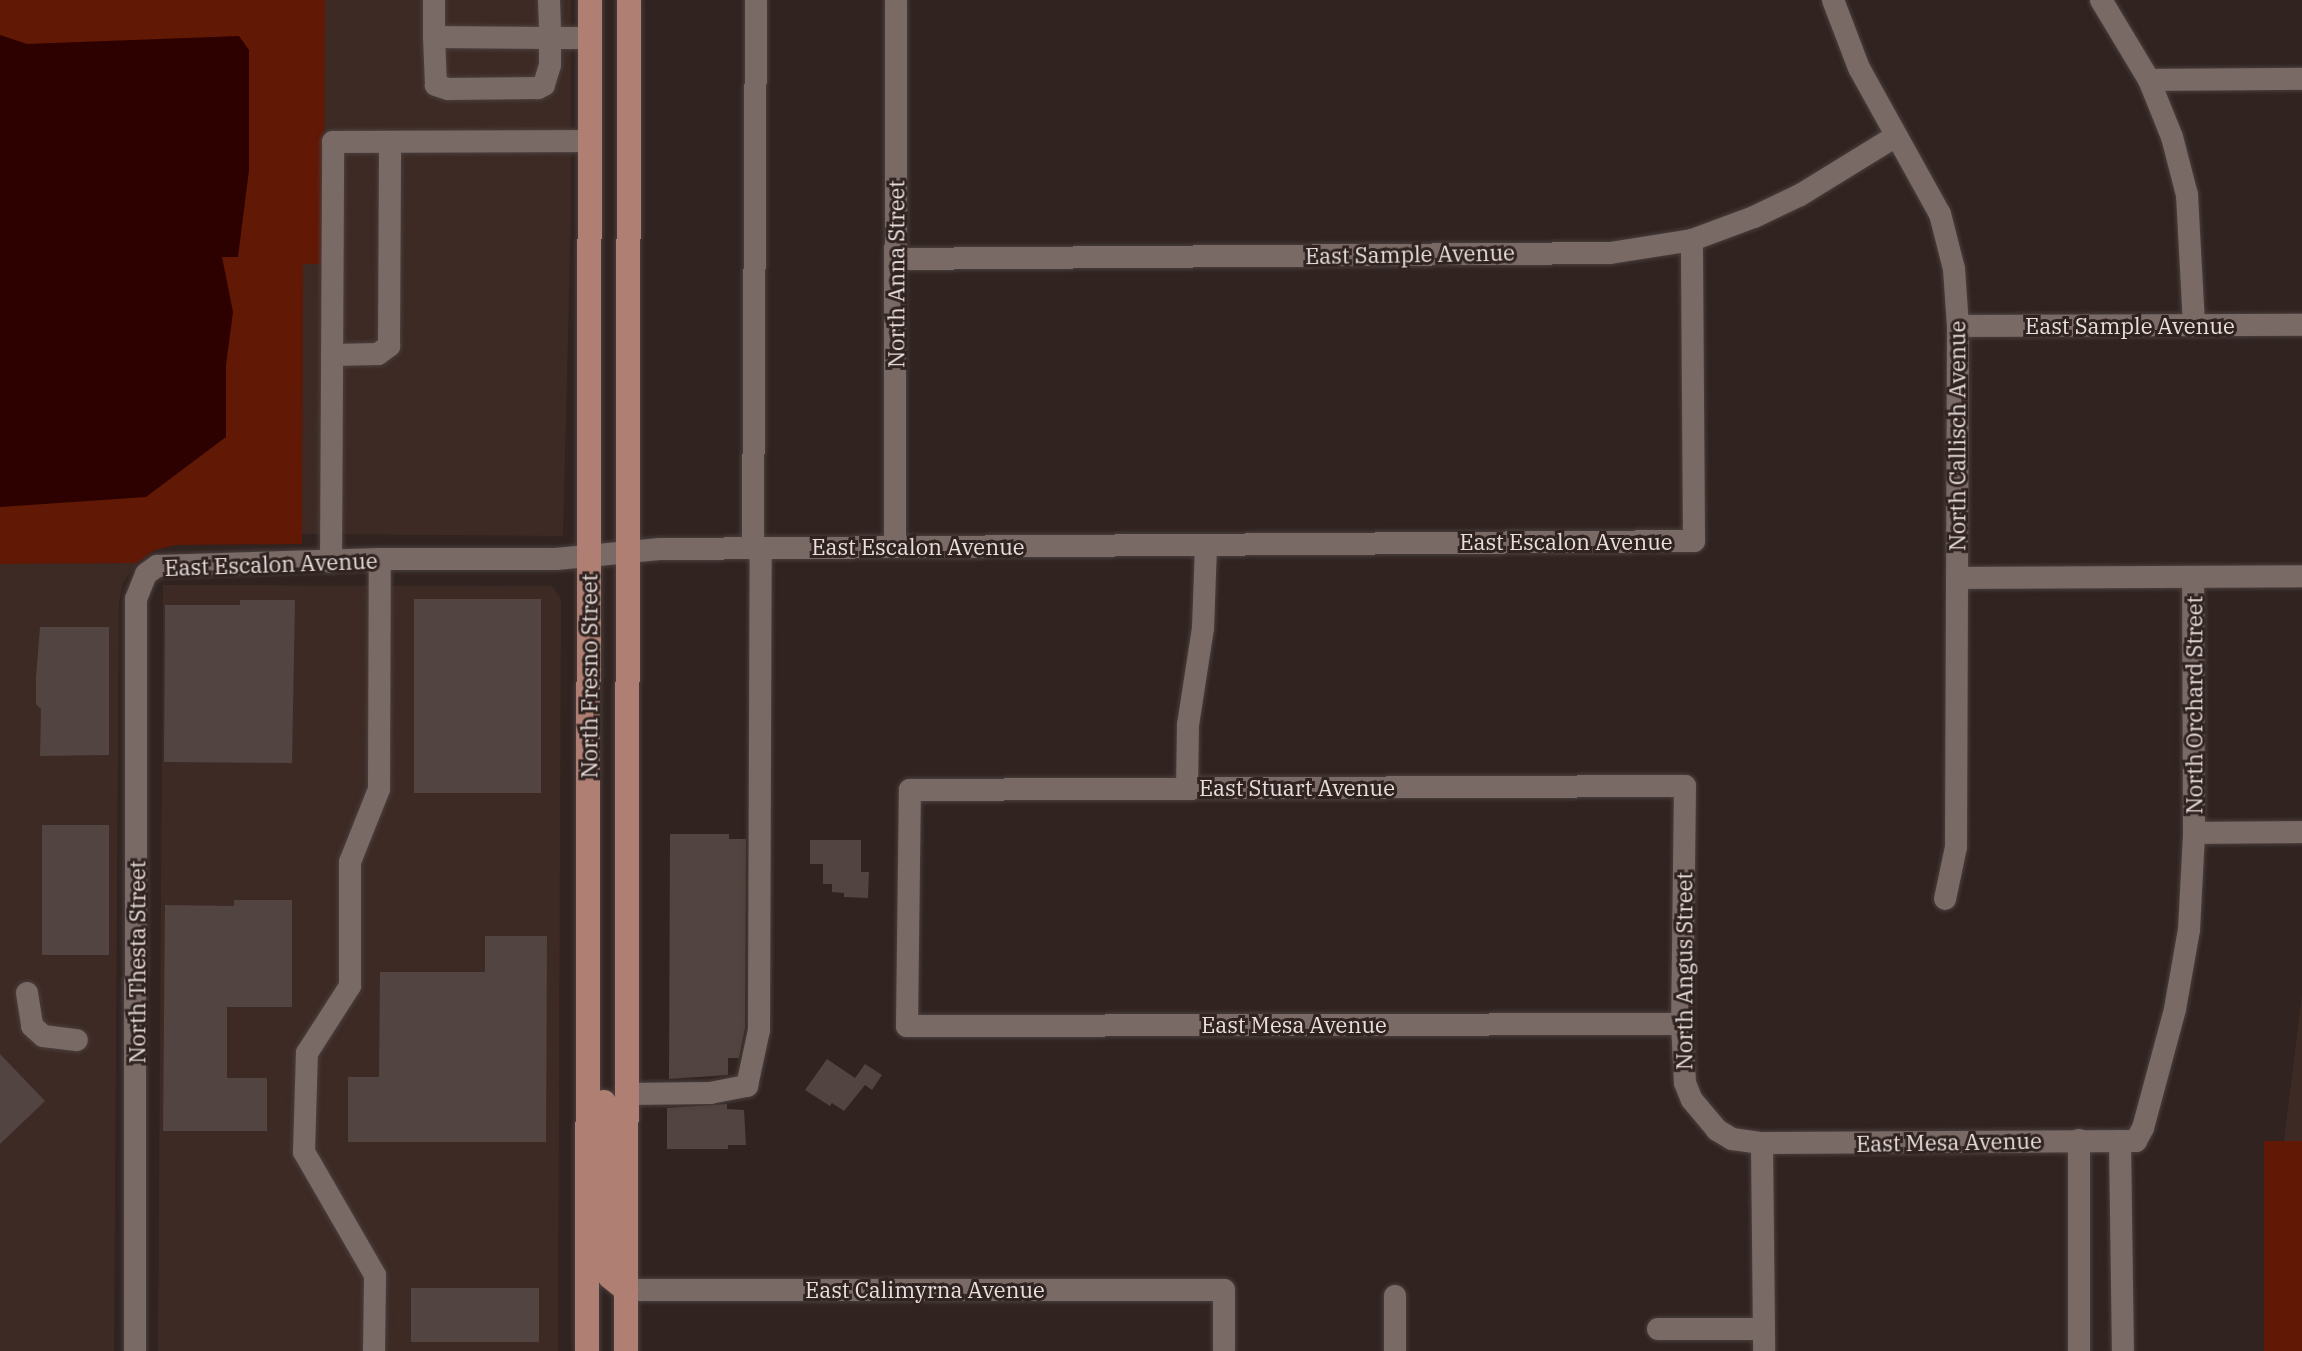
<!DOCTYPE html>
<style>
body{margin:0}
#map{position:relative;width:2302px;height:1351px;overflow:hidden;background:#302320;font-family:"IBM Plex Serif",serif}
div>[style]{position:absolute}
.built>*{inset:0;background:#3d2a25}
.green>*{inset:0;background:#611805;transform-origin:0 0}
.water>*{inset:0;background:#2d0100}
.building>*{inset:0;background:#524440;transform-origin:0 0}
.roads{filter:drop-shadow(0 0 2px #4a3f3d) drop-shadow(0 0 2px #4a3f3d)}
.minor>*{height:22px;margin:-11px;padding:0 11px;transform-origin:11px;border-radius:11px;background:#796a66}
.major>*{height:24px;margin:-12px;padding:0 12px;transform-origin:12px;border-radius:12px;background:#b07f73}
span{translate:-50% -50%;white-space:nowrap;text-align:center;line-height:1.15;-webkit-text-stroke:6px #302320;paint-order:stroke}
.street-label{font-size:22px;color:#e8dfdd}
</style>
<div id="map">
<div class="built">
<i style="clip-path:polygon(325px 0,571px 0,571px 218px,563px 536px,302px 534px,303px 264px,324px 264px)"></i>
<i style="clip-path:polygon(137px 563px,123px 583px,119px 604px,114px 1351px,0 1351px,0 564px)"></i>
<i style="clip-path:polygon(163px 585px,552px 586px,561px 599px,558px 1351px,158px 1351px)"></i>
<i style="clip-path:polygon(2302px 994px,2302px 1141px,2284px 1141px)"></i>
</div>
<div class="green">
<i style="clip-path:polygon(0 0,325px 0,324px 264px,303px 264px,302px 544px,175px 545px,155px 550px,137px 563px,0 564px)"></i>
<i style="left:2264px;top:1141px;width:38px;height:210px"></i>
</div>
<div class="water">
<i style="clip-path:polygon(0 35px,27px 44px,239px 36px,249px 50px,249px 170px,238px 257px,222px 257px,233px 312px,226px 365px,226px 437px,146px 497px,0 507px)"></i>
</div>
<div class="building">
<i style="left:414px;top:599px;width:127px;height:194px"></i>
<i style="clip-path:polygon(240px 600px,295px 600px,292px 763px,164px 762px,165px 605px,240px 605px)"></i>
<i style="clip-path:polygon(40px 627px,109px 627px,109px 755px,40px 756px,41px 709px,36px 704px,36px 677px)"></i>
<i style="left:42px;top:825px;width:67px;height:130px"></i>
<i style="clip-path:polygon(670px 834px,729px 834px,729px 839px,746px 839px,745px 1028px,739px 1058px,728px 1058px,728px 1075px,669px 1079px)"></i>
<i style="clip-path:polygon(810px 840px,861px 840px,861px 872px,869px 872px,868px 898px,844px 897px,844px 893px,832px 892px,832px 884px,823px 884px,823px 864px,810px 864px)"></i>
<i style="clip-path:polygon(234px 900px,292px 900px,292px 1007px,227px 1007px,227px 1078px,267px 1078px,267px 1131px,163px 1131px,165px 905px,234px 906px)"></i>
<i style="clip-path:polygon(485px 936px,547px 936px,546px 1142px,348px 1142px,348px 1077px,379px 1077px,380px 972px,485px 972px)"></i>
<i style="clip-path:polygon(0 1054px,45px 1101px,0 1144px)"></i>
<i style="clip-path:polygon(827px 1059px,855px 1078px,865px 1064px,882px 1075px,872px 1090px,865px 1085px,844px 1111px,832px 1103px,830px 1106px,805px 1090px)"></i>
<i style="clip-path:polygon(727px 1104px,727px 1109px,744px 1110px,746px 1145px,728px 1145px,728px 1149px,667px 1149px,667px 1108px)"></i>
<i style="left:411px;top:1288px;width:128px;height:54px"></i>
</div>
<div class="roads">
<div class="minor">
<i style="left:434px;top:0;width:37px;rotate:90deg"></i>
<i style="left:549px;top:0;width:38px;rotate:88deg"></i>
<i style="left:550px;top:38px;width:27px;rotate:90deg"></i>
<i style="left:550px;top:65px;width:21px;rotate:107deg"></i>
<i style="left:544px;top:85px;width:7px;rotate:153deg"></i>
<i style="left:538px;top:88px;width:90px;rotate:179.4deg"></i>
<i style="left:448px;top:89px;width:13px;rotate:-162deg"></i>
<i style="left:436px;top:85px;width:48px;rotate:-92.4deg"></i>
<i style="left:434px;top:37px;width:116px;rotate:0.5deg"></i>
<i style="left:550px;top:38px;width:40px"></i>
<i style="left:1833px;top:0;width:73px;rotate:69.1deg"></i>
<i style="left:1859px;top:68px;width:167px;rotate:61deg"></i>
<i style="left:1940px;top:214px;width:57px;rotate:75.7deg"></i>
<i style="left:1954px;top:269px;width:57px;rotate:86deg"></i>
<i style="left:1958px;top:326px;width:521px;rotate:90.22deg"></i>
<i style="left:1956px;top:847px;width:53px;rotate:101.9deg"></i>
<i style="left:2101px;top:0;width:93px;rotate:59deg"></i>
<i style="left:2149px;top:80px;width:61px;rotate:68deg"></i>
<i style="left:2172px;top:137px;width:60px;rotate:75.5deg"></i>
<i style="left:2187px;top:195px;width:131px;rotate:86.9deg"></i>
<i style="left:2149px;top:80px;width:153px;rotate:-0.4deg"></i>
<i style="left:896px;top:259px;width:714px;rotate:-0.48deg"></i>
<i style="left:1610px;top:253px;width:83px;rotate:-9deg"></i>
<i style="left:1692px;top:240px;width:66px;rotate:-20.4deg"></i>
<i style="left:1754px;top:217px;width:51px;rotate:-25.6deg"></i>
<i style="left:1800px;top:195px;width:113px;rotate:-31.6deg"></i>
<i style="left:1958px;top:326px;width:344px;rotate:-0.2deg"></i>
<i style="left:332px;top:355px;width:46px;rotate:-1.2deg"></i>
<i style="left:378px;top:354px;width:14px;rotate:-36deg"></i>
<i style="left:389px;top:346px;width:204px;rotate:-89.7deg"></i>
<i style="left:895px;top:547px;width:547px;rotate:-89.9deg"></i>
<i style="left:753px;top:549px;width:549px;rotate:-89.69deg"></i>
<i style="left:331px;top:562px;width:420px;rotate:-89.7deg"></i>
<i style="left:333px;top:142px;width:257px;rotate:-0.2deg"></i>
<i style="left:1957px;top:578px;width:345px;rotate:-0.3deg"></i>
<i style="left:1187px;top:789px;width:64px;rotate:-89.1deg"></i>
<i style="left:1188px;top:725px;width:98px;rotate:-81.2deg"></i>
<i style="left:1203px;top:628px;width:83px;rotate:-87.9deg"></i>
<i style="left:2194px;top:833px;width:108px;rotate:-0.5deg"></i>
<i style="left:27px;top:993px;width:33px;rotate:81deg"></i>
<i style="left:32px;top:1026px;width:15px;rotate:42deg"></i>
<i style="left:43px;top:1036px;width:34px;rotate:7deg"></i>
<i style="left:1682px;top:1024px;width:775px;rotate:179.85deg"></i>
<i style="left:907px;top:1026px;width:236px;rotate:-89.3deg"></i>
<i style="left:910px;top:790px;width:775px;rotate:-0.3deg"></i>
<i style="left:1685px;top:786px;width:238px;rotate:90.7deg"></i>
<i style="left:1682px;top:1024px;width:59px;rotate:87.1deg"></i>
<i style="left:1685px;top:1083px;width:18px;rotate:68deg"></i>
<i style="left:1692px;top:1100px;width:39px;rotate:50deg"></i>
<i style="left:1717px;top:1130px;width:17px;rotate:31deg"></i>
<i style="left:1732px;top:1139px;width:30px;rotate:8deg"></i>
<i style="left:1762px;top:1143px;width:208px;rotate:89.4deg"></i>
<i style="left:626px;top:1094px;width:84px;rotate:-0.7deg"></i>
<i style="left:710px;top:1093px;width:38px;rotate:-11deg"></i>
<i style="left:747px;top:1086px;width:57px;rotate:-77.9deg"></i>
<i style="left:759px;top:1030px;width:482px;rotate:-89.8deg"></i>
<i style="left:2079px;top:1140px;width:211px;rotate:90deg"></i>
<i style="left:2120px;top:1141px;width:210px;rotate:89.2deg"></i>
<i style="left:1762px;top:1143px;width:374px;rotate:-0.3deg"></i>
<i style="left:2136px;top:1141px;width:15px;rotate:-62deg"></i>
<i style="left:2143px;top:1128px;width:123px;rotate:-74.9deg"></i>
<i style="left:2175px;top:1009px;width:80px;rotate:-80deg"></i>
<i style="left:2189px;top:930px;width:97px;rotate:-87deg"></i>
<i style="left:2194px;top:833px;width:256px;rotate:-90.2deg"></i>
<i style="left:626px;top:1290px;width:598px"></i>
<i style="left:1224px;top:1290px;width:61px;rotate:90deg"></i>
<i style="left:1658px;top:1329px;width:106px"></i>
<i style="left:135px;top:1351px;width:752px;rotate:-89.92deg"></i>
<i style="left:136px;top:599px;width:27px;rotate:-68deg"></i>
<i style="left:146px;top:574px;width:14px;rotate:-36deg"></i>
<i style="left:157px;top:566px;width:223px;rotate:-1.8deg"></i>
<i style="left:380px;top:559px;width:176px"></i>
<i style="left:556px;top:559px;width:104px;rotate:-5.5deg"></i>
<i style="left:660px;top:549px;width:1034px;rotate:-0.44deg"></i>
<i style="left:1694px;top:541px;width:301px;rotate:-90.4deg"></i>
<i style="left:374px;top:1351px;width:76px;rotate:-89.2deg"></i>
<i style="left:375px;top:1275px;width:142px;rotate:-120deg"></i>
<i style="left:304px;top:1152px;width:99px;rotate:-88.3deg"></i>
<i style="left:307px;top:1053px;width:80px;rotate:-57.3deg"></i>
<i style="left:350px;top:986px;width:124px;rotate:-90deg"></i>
<i style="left:350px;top:862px;width:79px;rotate:-68.3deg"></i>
<i style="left:379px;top:789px;width:230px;rotate:-89.8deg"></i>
<i style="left:1395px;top:1351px;width:55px;rotate:-90deg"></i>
</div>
<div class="major">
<i style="left:604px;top:1102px;width:160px;rotate:88.6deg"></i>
<i style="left:608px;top:1262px;width:15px;rotate:82deg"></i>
<i style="left:610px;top:1277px;width:21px;rotate:39deg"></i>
<i style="left:587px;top:1351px;width:1351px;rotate:-89.87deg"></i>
<i style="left:626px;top:1351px;width:1351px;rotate:-89.87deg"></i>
</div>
</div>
<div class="street-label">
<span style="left:1410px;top:254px;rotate:-1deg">East Sample Avenue</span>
<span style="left:896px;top:274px;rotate:-90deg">North Anna Street</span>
<span style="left:2130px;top:326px">East Sample Avenue</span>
<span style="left:1957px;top:436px;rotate:-90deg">North Callisch Avenue</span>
<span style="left:1566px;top:542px">East Escalon Avenue</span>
<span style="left:918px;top:547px">East Escalon Avenue</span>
<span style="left:271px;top:564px;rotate:-2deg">East Escalon Avenue</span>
<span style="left:589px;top:676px;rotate:-90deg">North Fresno Street</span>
<span style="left:2194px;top:705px;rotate:-90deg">North Orchard Street</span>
<span style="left:1297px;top:788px">East Stuart Avenue</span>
<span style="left:137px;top:962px;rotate:-90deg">North Thesta Street</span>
<span style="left:1684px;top:971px;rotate:-90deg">North Angus Street</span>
<span style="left:1294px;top:1025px">East Mesa Avenue</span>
<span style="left:1949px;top:1142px;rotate:-1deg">East Mesa Avenue</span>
<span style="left:925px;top:1290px">East Calimyrna Avenue</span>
</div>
</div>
